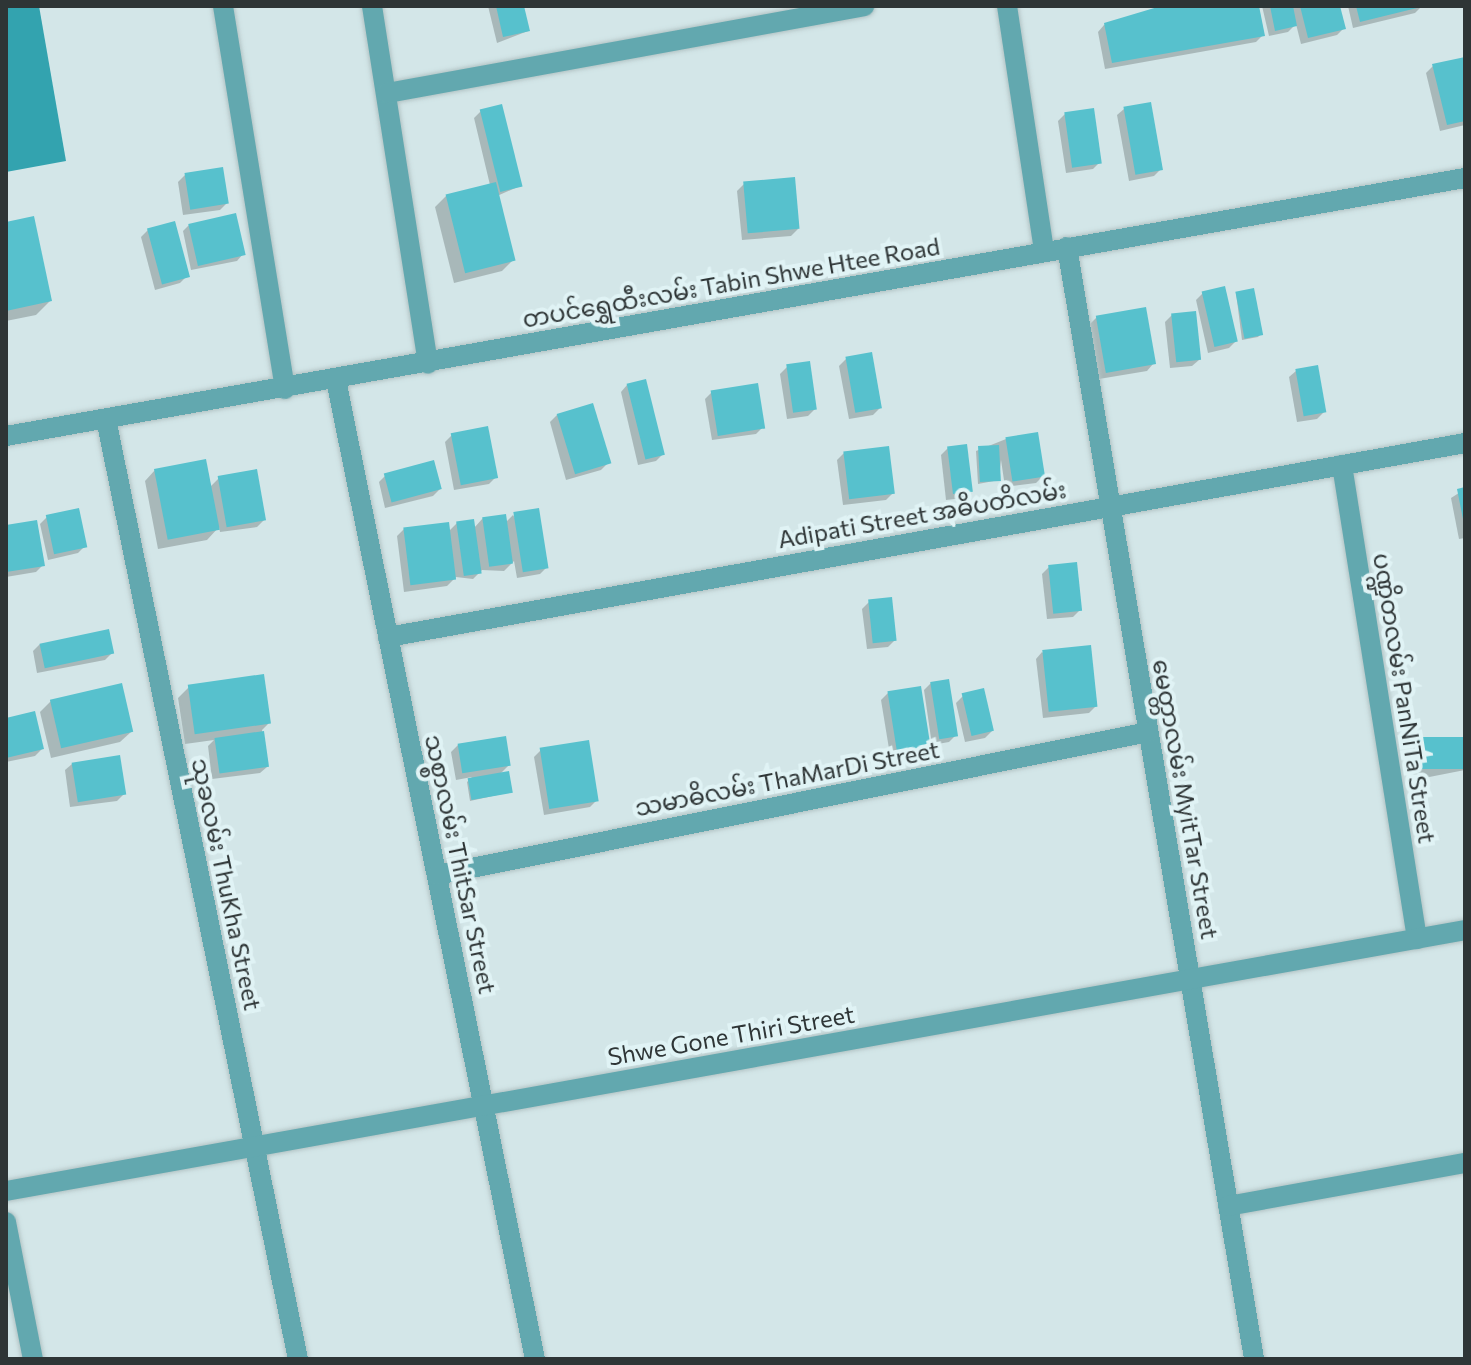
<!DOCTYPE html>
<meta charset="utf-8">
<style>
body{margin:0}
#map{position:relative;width:1471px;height:1365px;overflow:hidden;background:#d3e6e8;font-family:Commissioner,"Noto Sans Myanmar",sans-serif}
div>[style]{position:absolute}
.water>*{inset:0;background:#33a3af}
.shadow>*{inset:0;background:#0003}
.building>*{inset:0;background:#57c1cd;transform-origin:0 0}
.roads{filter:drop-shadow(0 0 2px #b2c3c4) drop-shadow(0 0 2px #b2c3c4)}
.minor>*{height:20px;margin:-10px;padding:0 10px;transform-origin:10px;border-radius:10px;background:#62a8af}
.tertiary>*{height:20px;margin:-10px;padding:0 10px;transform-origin:10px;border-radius:10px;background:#62a8af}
span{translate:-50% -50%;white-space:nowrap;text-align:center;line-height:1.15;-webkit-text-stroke:8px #e0f3f5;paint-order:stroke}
.street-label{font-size:24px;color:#2e3536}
.frame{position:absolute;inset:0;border:8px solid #2e3536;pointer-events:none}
</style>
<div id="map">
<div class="water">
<i style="clip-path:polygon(6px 6px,39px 6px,66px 161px,6px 172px)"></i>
</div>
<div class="shadow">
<i style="clip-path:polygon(488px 6px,522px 6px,528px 31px,497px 43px)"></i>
<i style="clip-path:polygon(1173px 6px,1257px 6px,1263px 35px,1256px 42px,1105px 69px,1098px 32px,1104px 25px)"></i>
<i style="clip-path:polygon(1262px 6px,1338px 6px,1344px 28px,1337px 35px,1301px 44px,1296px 24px,1288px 32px,1269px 36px)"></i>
<i style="clip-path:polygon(1348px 6px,1422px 6px,1415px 13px,1353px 28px)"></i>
<i style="clip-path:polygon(1465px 59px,1465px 125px,1440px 131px,1426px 73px,1433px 66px)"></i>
<i style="clip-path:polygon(1124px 109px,1161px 169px,1154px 176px,1129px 181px,1117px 115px)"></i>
<i style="clip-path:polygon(481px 111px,520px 186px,497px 196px,513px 260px,502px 271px,454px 283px,435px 207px,446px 196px,490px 185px,474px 118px)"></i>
<i style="clip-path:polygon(1065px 114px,1100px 162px,1093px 169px,1066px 173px,1058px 121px)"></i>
<i style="clip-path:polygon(185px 175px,227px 203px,220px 210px,183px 215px,178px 182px)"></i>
<i style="clip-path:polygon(744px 184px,798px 229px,791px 236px,742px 240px,737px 191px)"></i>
<i style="clip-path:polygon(6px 224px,50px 301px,36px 315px,6px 321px)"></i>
<i style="clip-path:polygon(190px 224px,243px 254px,237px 261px,191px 270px,183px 231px)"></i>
<i style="clip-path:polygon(148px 230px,187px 276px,180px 283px,155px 290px,141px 237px)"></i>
<i style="clip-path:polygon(1203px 293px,1236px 341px,1229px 348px,1208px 353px,1196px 300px)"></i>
<i style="clip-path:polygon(1236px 293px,1261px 334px,1258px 337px,1242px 340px)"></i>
<i style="clip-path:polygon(1172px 315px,1199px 360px,1192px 366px,1170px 368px,1165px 322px)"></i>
<i style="clip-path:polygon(1097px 317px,1153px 364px,1147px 371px,1099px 379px,1090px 324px)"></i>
<i style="clip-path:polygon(846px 359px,880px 408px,873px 415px,849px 419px,839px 366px)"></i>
<i style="clip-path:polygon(787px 367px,815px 409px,808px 416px,787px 419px,780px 374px)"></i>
<i style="clip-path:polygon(1296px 371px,1324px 412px,1317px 419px,1297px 422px,1289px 377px)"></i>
<i style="clip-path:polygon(627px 385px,663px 454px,656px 461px,638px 465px,621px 392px)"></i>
<i style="clip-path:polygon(712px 392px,763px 427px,756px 434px,712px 440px,705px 399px)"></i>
<i style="clip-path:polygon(557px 415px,608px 463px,601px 470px,566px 480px,550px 422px)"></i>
<i style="clip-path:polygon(452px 435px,496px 477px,489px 484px,454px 490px,445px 442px)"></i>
<i style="clip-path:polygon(1006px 439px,1043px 476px,1036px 483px,1005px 487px,1001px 460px,999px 480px,978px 484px,976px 451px)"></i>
<i style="clip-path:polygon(948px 448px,971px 491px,964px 498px,946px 500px,941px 455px)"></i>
<i style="clip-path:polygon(844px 453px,893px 493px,886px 500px,843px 505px,837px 460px)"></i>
<i style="clip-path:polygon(155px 470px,210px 487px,219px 478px,264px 520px,257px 527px,220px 532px,219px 527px,207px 540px,158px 549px,145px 481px)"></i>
<i style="clip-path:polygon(386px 475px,440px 489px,433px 496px,385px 508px,379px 482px)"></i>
<i style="clip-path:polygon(1465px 489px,1465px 538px,1459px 539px,1451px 498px)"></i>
<i style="clip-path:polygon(513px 515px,547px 567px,540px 574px,517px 578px,514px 561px,504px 571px,482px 570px,473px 579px,456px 577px,447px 586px,404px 592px,397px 536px,404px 529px,448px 532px,457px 523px,474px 528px,483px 518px,505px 523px)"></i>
<i style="clip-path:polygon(47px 517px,85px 546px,78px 553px,48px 560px,40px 524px)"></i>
<i style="clip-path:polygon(6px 527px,43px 565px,36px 572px,6px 577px)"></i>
<i style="clip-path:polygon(1049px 567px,1080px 610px,1073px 617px,1047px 619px,1042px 574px)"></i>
<i style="clip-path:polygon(869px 602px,895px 640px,888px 647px,867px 649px,862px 609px)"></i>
<i style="clip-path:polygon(40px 644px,112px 653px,105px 660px,37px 673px,33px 651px)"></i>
<i style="clip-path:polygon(1042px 652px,1096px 706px,1089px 713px,1043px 718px,1036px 659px)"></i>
<i style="clip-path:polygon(931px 683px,956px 735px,949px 742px,932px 745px,924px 690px)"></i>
<i style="clip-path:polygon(189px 687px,268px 724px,262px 730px,267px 767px,260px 773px,212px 779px,208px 746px,214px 740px,185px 744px,178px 698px)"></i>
<i style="clip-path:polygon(888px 693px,929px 750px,922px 757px,891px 761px,881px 700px)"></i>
<i style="clip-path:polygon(963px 696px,992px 731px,985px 738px,965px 742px,956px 703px)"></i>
<i style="clip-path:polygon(51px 701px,131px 732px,120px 742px,51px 758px,40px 712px)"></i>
<i style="clip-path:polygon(6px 720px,42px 749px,35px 756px,6px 762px)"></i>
<i style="clip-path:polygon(1418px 744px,1465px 751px,1465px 770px,1414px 780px,1411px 751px)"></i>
<i style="clip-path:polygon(458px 745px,509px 765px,500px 774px,511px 792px,470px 801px,467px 782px,472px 777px,456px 780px,451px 752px)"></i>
<i style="clip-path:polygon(541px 750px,597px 800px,590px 807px,544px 815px,534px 757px)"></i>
<i style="clip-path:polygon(72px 764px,124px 794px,117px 801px,70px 807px,65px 770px)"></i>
</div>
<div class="building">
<i style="clip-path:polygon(496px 6px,524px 6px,530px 31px,503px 37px)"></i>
<i style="clip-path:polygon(1161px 6px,1259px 6px,1265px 36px,1112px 63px,1104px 23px)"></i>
<i style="clip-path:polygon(1270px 6px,1293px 6px,1297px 26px,1275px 31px)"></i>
<i style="clip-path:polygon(1300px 6px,1340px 6px,1346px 29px,1308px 38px)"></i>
<i style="clip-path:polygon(1356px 6px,1421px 6px,1421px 7px,1360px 22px)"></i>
<i style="clip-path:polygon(1465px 57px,1465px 121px,1447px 125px,1432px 64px)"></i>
<i style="left:1151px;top:102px;width:69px;height:28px;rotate:80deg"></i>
<i style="left:502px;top:104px;width:85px;height:23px;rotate:76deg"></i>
<i style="left:1094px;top:108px;width:56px;height:30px;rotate:82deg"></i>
<i style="left:223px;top:167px;width:37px;height:39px;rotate:81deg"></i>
<i style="left:795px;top:177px;width:52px;height:52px;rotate:85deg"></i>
<i style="left:496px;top:182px;width:81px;height:52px;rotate:76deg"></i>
<i style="left:236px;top:213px;width:43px;height:49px;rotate:77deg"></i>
<i style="clip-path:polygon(34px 216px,52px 301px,6px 311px,6px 222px)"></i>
<i style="left:175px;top:221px;width:58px;height:29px;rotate:75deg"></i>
<i style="left:1225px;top:286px;width:57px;height:24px;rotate:77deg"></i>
<i style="left:1254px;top:288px;width:48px;height:19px;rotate:79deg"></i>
<i style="left:1146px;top:307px;width:58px;height:51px;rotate:80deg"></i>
<i style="left:1196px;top:311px;width:49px;height:25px;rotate:84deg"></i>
<i style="left:872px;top:352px;width:57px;height:27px;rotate:80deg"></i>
<i style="left:810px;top:361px;width:49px;height:24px;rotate:82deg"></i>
<i style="left:1318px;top:365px;width:48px;height:23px;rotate:80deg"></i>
<i style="left:646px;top:379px;width:78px;height:20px;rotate:76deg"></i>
<i style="left:758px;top:383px;width:46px;height:48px;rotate:81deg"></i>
<i style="left:593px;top:403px;width:63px;height:38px;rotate:73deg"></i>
<i style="left:488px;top:426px;width:53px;height:38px;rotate:79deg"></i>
<i style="left:1038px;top:432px;width:45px;height:33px;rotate:81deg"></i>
<i style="left:967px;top:444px;width:48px;height:20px;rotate:83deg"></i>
<i style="left:999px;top:445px;width:36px;height:21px;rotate:87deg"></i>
<i style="left:889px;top:446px;width:48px;height:46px;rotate:83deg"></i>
<i style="left:206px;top:459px;width:72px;height:53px;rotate:79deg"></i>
<i style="left:434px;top:460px;width:30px;height:52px;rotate:75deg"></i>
<i style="left:257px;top:469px;width:52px;height:40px;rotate:80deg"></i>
<i style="clip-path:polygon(1465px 487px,1465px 524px,1464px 524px,1457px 489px)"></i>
<i style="left:79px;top:508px;width:40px;height:34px;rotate:78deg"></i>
<i style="left:539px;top:508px;width:61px;height:26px;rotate:81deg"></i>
<i style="left:506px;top:514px;width:50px;height:24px;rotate:82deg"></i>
<i style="left:474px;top:519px;width:55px;height:18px;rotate:82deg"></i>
<i style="clip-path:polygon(37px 520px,45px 566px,6px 572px,6px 525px)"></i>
<i style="left:449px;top:522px;width:58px;height:46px;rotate:83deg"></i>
<i style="left:1077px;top:562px;width:49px;height:29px;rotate:84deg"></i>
<i style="left:892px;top:597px;width:44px;height:24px;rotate:84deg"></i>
<i style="left:109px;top:629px;width:25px;height:71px;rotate:78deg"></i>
<i style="left:1091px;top:645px;width:62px;height:49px;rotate:84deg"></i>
<i style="left:264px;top:674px;width:50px;height:77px;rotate:82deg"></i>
<i style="left:949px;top:679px;width:58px;height:19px;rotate:81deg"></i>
<i style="left:122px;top:683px;width:50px;height:74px;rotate:77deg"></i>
<i style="left:921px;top:686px;width:66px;height:34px;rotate:81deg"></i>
<i style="left:984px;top:688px;width:44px;height:23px;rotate:77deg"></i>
<i style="clip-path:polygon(35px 711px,44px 749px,6px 758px,6px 718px)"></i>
<i style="left:264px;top:731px;width:36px;height:50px;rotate:82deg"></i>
<i style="left:506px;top:736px;width:30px;height:49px;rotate:81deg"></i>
<i style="left:1465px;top:737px;width:32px;height:48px;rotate:90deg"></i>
<i style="left:589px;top:740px;width:62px;height:50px;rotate:81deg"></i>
<i style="left:120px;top:755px;width:40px;height:49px;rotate:81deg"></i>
<i style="left:509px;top:771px;width:22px;height:42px;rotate:80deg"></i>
</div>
<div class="roads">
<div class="minor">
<i style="left:223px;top:6px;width:388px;rotate:80.8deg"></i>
<i style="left:372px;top:6px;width:362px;rotate:81.1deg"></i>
<i style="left:1007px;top:6px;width:247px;rotate:81.4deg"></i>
<i style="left:387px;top:93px;width:485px;rotate:-10.3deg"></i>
<i style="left:1067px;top:247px;width:1128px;rotate:80.45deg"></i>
<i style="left:336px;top:380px;width:999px;rotate:78.51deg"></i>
<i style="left:106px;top:419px;width:959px;rotate:78.46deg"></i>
<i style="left:1342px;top:465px;width:480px;rotate:81deg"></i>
<i style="left:388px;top:637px;width:1094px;rotate:-10.21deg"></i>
<i style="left:437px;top:875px;width:725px;rotate:-11.37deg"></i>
<i style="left:6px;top:1191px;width:1482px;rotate:-10.14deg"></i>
<i style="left:1228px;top:1206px;width:241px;rotate:-10.3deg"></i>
</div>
<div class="tertiary">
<i style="left:6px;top:436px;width:1482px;rotate:-10.03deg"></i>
<i style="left:6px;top:1222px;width:140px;rotate:78.9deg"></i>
</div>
</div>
<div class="street-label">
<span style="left:731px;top:282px;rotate:-10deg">တပင်ရွှေထီးလမ်း Tabin Shwe Htee Road</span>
<span style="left:922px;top:514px;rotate:-10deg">Adipati Street အဓိပတိလမ်း</span>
<span style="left:1405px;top:698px;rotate:81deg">ပဏ္ဍိတလမ်း PanNiTa Street</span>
<span style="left:787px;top:778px;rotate:-11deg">သမာဓိလမ်း ThaMarDi Street</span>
<span style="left:1186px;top:799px;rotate:80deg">မေတ္တာလမ်း MyitTar Street</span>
<span style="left:461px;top:864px;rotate:78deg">သစ္စာလမ်း ThitSar Street</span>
<span style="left:227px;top:884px;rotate:78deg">သုခလမ်း ThuKha Street</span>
<span style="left:731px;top:1035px;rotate:-10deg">Shwe Gone Thiri Street</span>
</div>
<div class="frame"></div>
</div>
